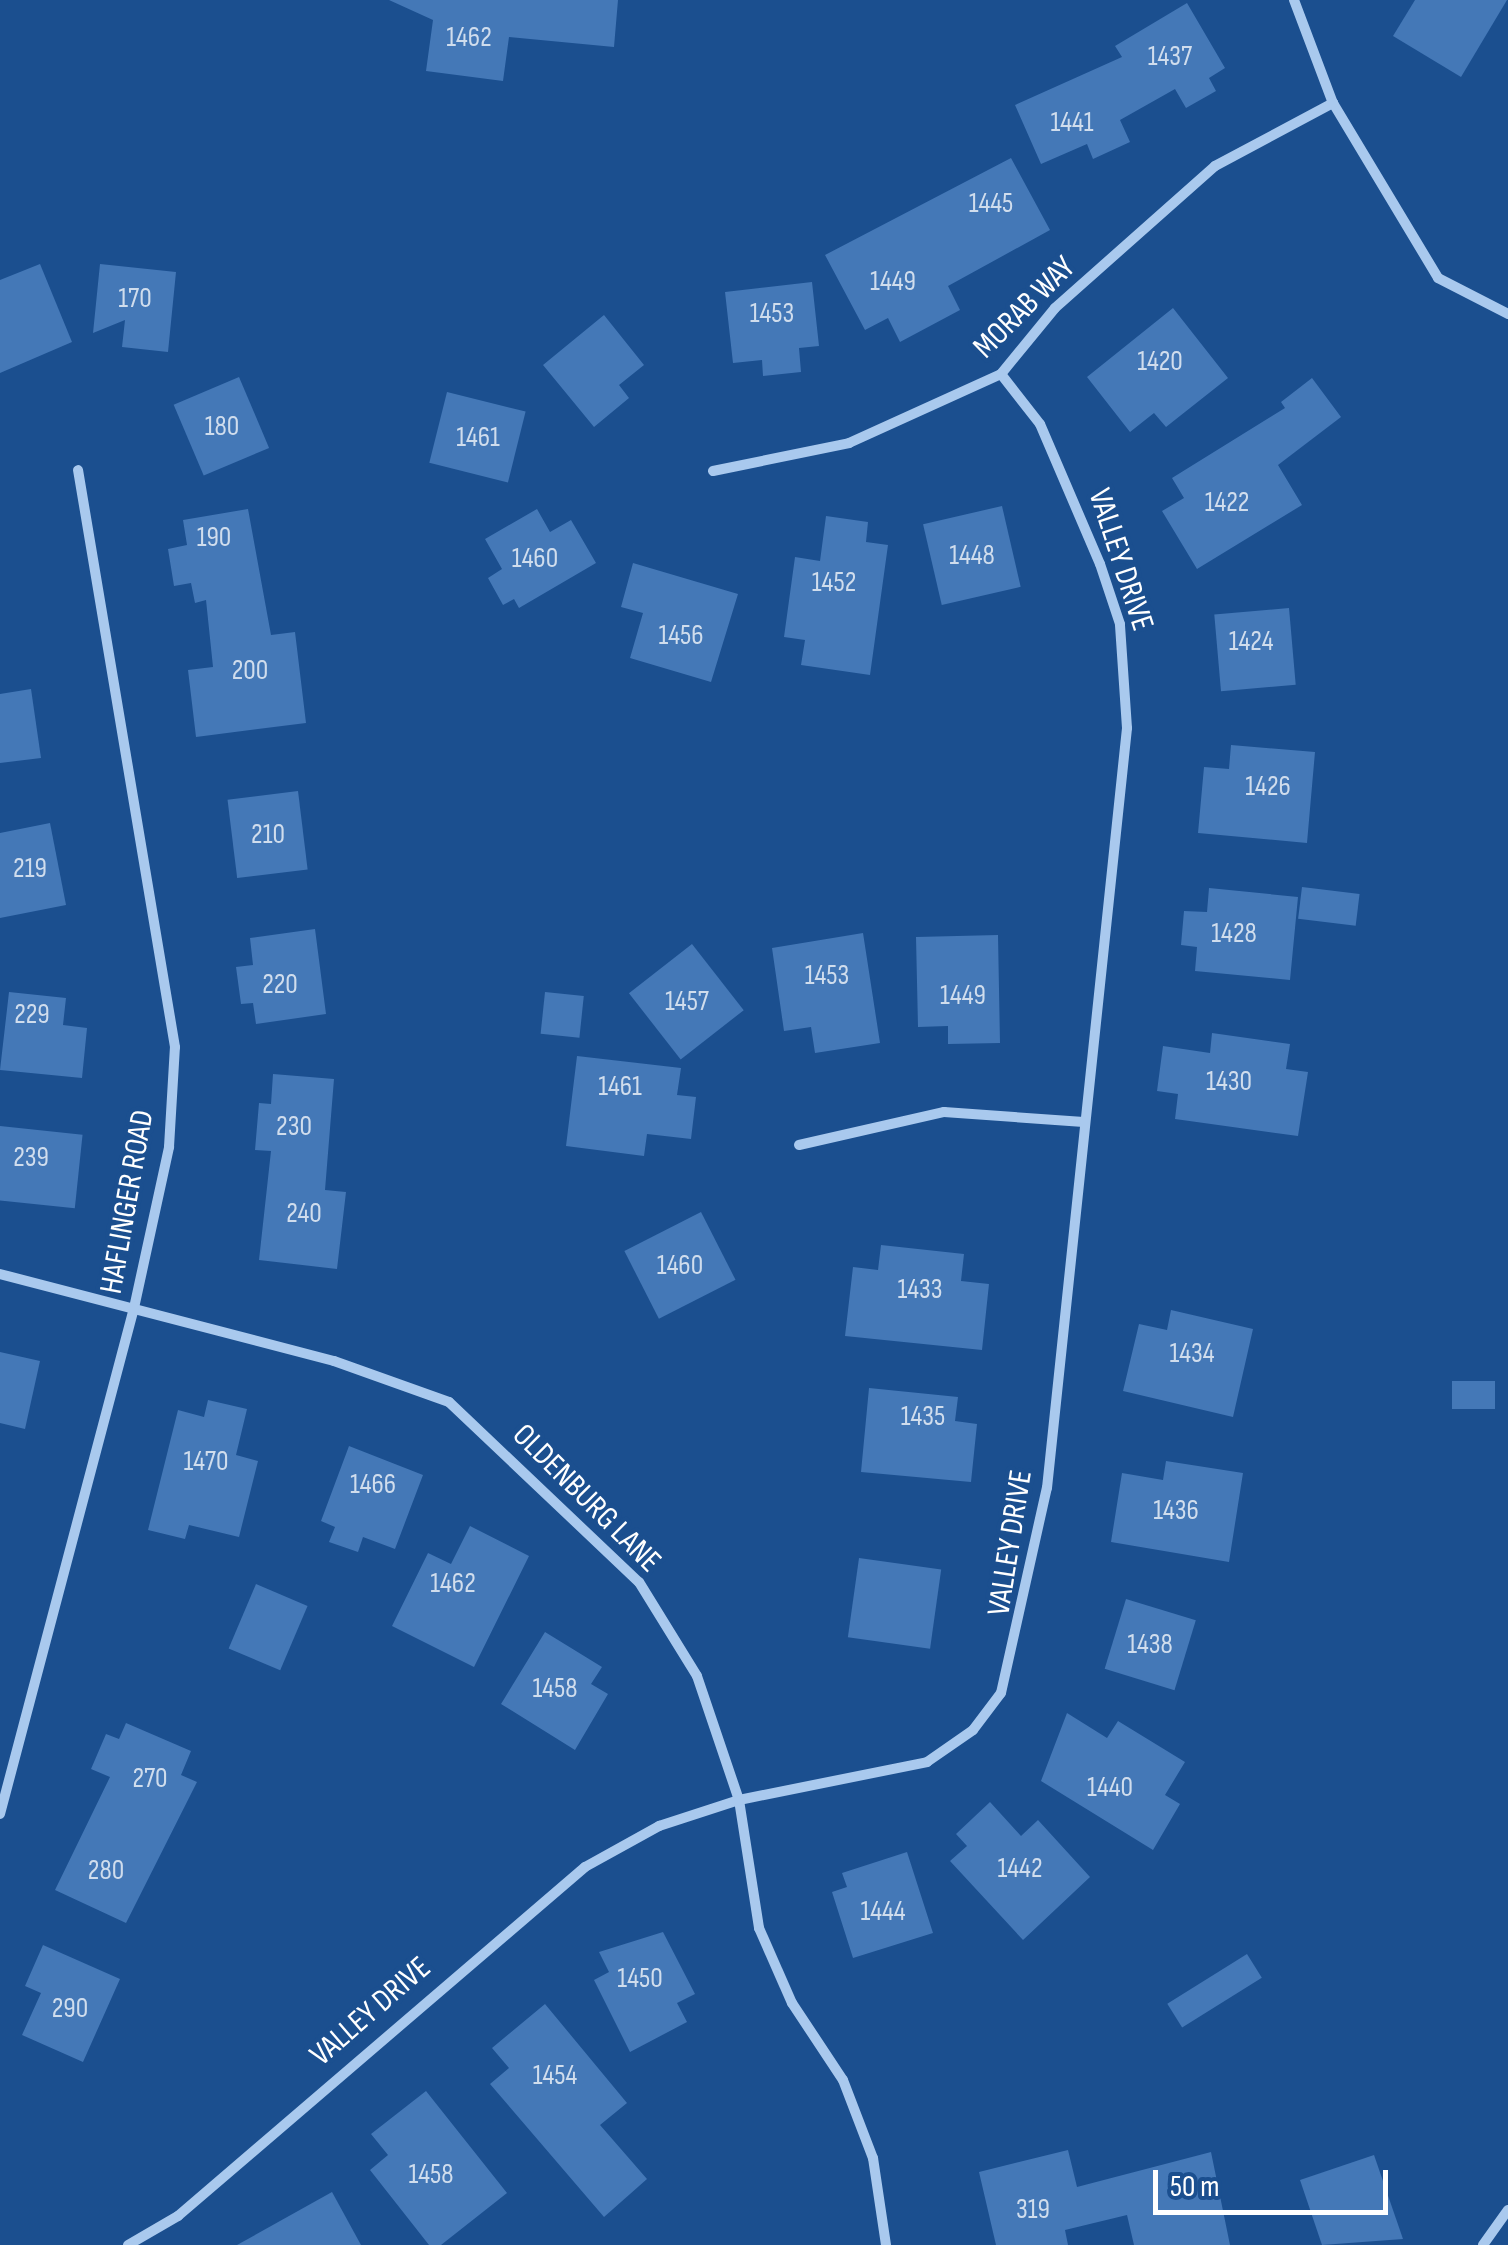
<!DOCTYPE html>
<style>
body{margin:0}
#map{position:relative;width:1508px;height:2245px;overflow:hidden;background:#1b4f8f;font-family:"Sofia Sans Condensed",sans-serif}
div>[style]{position:absolute}
.building>*{inset:0;background:#4478b7;transform-origin:0 0}
.minor>*{height:10px;margin:-5px;padding:0 5px;transform-origin:5px;border-radius:5px;background:#a9c9ee}
span{translate:-50% -50%;white-space:nowrap;text-align:center;line-height:1.15;-webkit-text-stroke:9px #1b4f8f;paint-order:stroke}
.number-label{font-size:28px;color:#d0dded}
.number-label span{-webkit-text-stroke-width:0}
.street-label{font-size:32px;color:#fff}
.scale{position:absolute;left:1153px;top:2170px;width:235px;height:45px;box-sizing:border-box;border:5px solid #fff;border-top:0;padding-left:12px;font-size:30px;line-height:35px;white-space:nowrap;color:#fff;-webkit-text-stroke:8px #1b4f8f;paint-order:stroke}
</style>
<div id="map">
<div class="building">
<i style="clip-path:polygon(389px 0,618px 0,614px 47px,509px 37px,503px 81px,426px 71px,433px 20px)"></i>
<i style="clip-path:polygon(1415px 0,1507px 0,1461px 77px,1393px 36px)"></i>
<i style="clip-path:polygon(1187px 3px,1225px 68px,1209px 78px,1216px 91px,1186px 108px,1175px 89px,1120px 120px,1130px 142px,1093px 159px,1087px 144px,1041px 164px,1015px 105px,1122px 57px,1115px 46px)"></i>
<i style="clip-path:polygon(1011px 158px,1050px 230px,948px 286px,960px 310px,900px 342px,888px 318px,865px 330px,825px 255px)"></i>
<i style="clip-path:polygon(40px 264px,72px 342px,0 373px,0 280px)"></i>
<i style="clip-path:polygon(100px 264px,176px 272px,168px 352px,122px 347px,125px 320px,93px 333px)"></i>
<i style="clip-path:polygon(812px 282px,819px 346px,799px 348px,801px 372px,763px 376px,762px 360px,733px 363px,725px 292px)"></i>
<i style="clip-path:polygon(1173px 308px,1228px 378px,1166px 427px,1154px 413px,1130px 432px,1087px 377px)"></i>
<i style="clip-path:polygon(604px 315px,644px 365px,619px 385px,629px 398px,594px 427px,543px 365px)"></i>
<i style="left:239px;top:377px;width:77px;height:71px;rotate:67deg"></i>
<i style="clip-path:polygon(1312px 378px,1341px 417px,1278px 465px,1302px 505px,1197px 569px,1162px 511px,1184px 498px,1172px 478px,1285px 408px,1281px 402px)"></i>
<i style="left:447px;top:392px;width:81px;height:73px;rotate:14deg"></i>
<i style="left:1002px;top:506px;width:83px;height:81px;rotate:77deg"></i>
<i style="clip-path:polygon(248px 509px,271px 635px,295px 632px,306px 723px,196px 737px,188px 670px,213px 667px,206px 600px,195px 603px,191px 583px,174px 586px,168px 549px,187px 545px,183px 520px)"></i>
<i style="clip-path:polygon(537px 509px,550px 532px,571px 520px,596px 563px,519px 608px,514px 599px,503px 605px,488px 578px,502px 569px,485px 539px)"></i>
<i style="clip-path:polygon(826px 516px,868px 522px,866px 542px,888px 545px,870px 675px,801px 665px,805px 640px,784px 637px,795px 557px,820px 561px)"></i>
<i style="clip-path:polygon(633px 563px,738px 594px,711px 682px,630px 658px,643px 613px,621px 607px)"></i>
<i style="left:1289px;top:608px;width:77px;height:75px;rotate:85deg"></i>
<i style="clip-path:polygon(31px 689px,41px 758px,0 763px,0 694px)"></i>
<i style="clip-path:polygon(1231px 745px,1315px 752px,1307px 843px,1198px 833px,1204px 767px,1229px 769px)"></i>
<i style="left:298px;top:791px;width:79px;height:71px;rotate:83deg"></i>
<i style="clip-path:polygon(50px 823px,66px 905px,0 918px,0 833px)"></i>
<i style="left:1302px;top:887px;width:58px;height:32px;rotate:7deg"></i>
<i style="clip-path:polygon(1209px 888px,1298px 897px,1290px 980px,1195px 971px,1197px 947px,1181px 945px,1184px 911px,1207px 912px)"></i>
<i style="clip-path:polygon(315px 929px,326px 1014px,256px 1024px,253px 1003px,241px 1004px,236px 967px,253px 965px,250px 938px)"></i>
<i style="clip-path:polygon(863px 933px,880px 1043px,815px 1053px,811px 1027px,784px 1031px,772px 948px)"></i>
<i style="clip-path:polygon(998px 935px,1000px 1043px,948px 1044px,948px 1026px,918px 1027px,916px 937px)"></i>
<i style="left:692px;top:944px;width:84px;height:80px;rotate:52deg"></i>
<i style="clip-path:polygon(9px 992px,66px 998px,63px 1025px,87px 1028px,82px 1078px,0 1070px)"></i>
<i style="left:545px;top:992px;width:39px;height:42px;rotate:6deg"></i>
<i style="clip-path:polygon(1212px 1033px,1290px 1044px,1286px 1069px,1308px 1072px,1298px 1136px,1175px 1119px,1178px 1094px,1157px 1091px,1163px 1046px,1210px 1053px)"></i>
<i style="clip-path:polygon(577px 1056px,681px 1068px,677px 1095px,696px 1097px,691px 1139px,647px 1134px,644px 1156px,566px 1146px)"></i>
<i style="clip-path:polygon(273px 1074px,334px 1079px,325px 1190px,346px 1192px,337px 1269px,259px 1260px,271px 1151px,255px 1150px,259px 1103px,271px 1104px)"></i>
<i style="left:0;top:1126px;width:83px;height:74px;rotate:6deg"></i>
<i style="left:701px;top:1212px;width:76px;height:86px;rotate:63deg"></i>
<i style="clip-path:polygon(881px 1245px,964px 1254px,961px 1281px,989px 1284px,982px 1350px,845px 1336px,853px 1267px,878px 1270px)"></i>
<i style="clip-path:polygon(1171px 1310px,1253px 1329px,1233px 1417px,1123px 1391px,1139px 1324px,1167px 1330px)"></i>
<i style="clip-path:polygon(0 1352px,40px 1361px,25px 1429px,0 1423px)"></i>
<i style="left:1452px;top:1381px;width:43px;height:28px"></i>
<i style="clip-path:polygon(869px 1388px,958px 1397px,955px 1421px,977px 1424px,971px 1482px,861px 1472px)"></i>
<i style="clip-path:polygon(208px 1400px,247px 1409px,236px 1455px,258px 1461px,239px 1537px,189px 1525px,185px 1539px,148px 1530px,178px 1410px,204px 1417px)"></i>
<i style="clip-path:polygon(349px 1446px,423px 1475px,395px 1549px,363px 1537px,358px 1552px,329px 1542px,335px 1527px,321px 1521px)"></i>
<i style="clip-path:polygon(1166px 1461px,1243px 1473px,1229px 1562px,1111px 1542px,1122px 1473px,1163px 1480px)"></i>
<i style="clip-path:polygon(470px 1526px,529px 1556px,474px 1667px,392px 1626px,428px 1553px,451px 1564px)"></i>
<i style="left:859px;top:1558px;width:83px;height:80px;rotate:8deg"></i>
<i style="left:256px;top:1584px;width:56px;height:70px;rotate:23deg"></i>
<i style="left:1126px;top:1599px;width:73px;height:73px;rotate:17deg"></i>
<i style="clip-path:polygon(545px 1632px,602px 1667px,591px 1684px,608px 1694px,575px 1750px,501px 1704px)"></i>
<i style="clip-path:polygon(1067px 1713px,1107px 1738px,1118px 1721px,1185px 1762px,1165px 1795px,1180px 1804px,1153px 1850px,1041px 1781px)"></i>
<i style="clip-path:polygon(126px 1723px,191px 1751px,181px 1775px,197px 1782px,126px 1923px,55px 1890px,110px 1777px,91px 1769px,106px 1734px,119px 1739px)"></i>
<i style="clip-path:polygon(990px 1802px,1021px 1836px,1038px 1820px,1090px 1877px,1023px 1940px,950px 1861px,967px 1846px,956px 1834px)"></i>
<i style="clip-path:polygon(907px 1852px,933px 1933px,853px 1958px,832px 1892px,847px 1887px,842px 1873px)"></i>
<i style="clip-path:polygon(663px 1932px,695px 1994px,677px 2003px,687px 2022px,630px 2052px,594px 1980px,609px 1972px,599px 1952px)"></i>
<i style="clip-path:polygon(43px 1945px,120px 1979px,83px 2062px,22px 2035px,41px 1993px,25px 1986px)"></i>
<i style="left:1247px;top:1954px;width:28px;height:94px;rotate:58deg"></i>
<i style="clip-path:polygon(545px 2004px,627px 2103px,600px 2125px,647px 2179px,604px 2217px,490px 2084px,509px 2068px,492px 2048px)"></i>
<i style="clip-path:polygon(426px 2091px,507px 2193px,441px 2245px,429px 2245px,370px 2170px,388px 2155px,371px 2134px)"></i>
<i style="clip-path:polygon(1068px 2150px,1077px 2187px,1211px 2152px,1230px 2245px,1134px 2245px,1127px 2215px,1065px 2230px,1068px 2245px,996px 2245px,979px 2172px)"></i>
<i style="clip-path:polygon(1374px 2155px,1403px 2239px,1322px 2245px,1300px 2180px)"></i>
<i style="clip-path:polygon(332px 2192px,361px 2245px,237px 2245px)"></i>
</div>
<div class="minor">
<i style="left:1294px;top:0;width:110px;rotate:69.3deg"></i>
<i style="left:1333px;top:103px;width:204px;rotate:59deg"></i>
<i style="left:1438px;top:278px;width:79px;rotate:27.2deg"></i>
<i style="left:713px;top:471px;width:139px;rotate:-11.6deg"></i>
<i style="left:849px;top:443px;width:167px;rotate:-24.4deg"></i>
<i style="left:1001px;top:374px;width:85px;rotate:-50.7deg"></i>
<i style="left:1055px;top:308px;width:214px;rotate:-41.6deg"></i>
<i style="left:1215px;top:166px;width:134px;rotate:-28.1deg"></i>
<i style="left:799px;top:1145px;width:149px;rotate:-12.8deg"></i>
<i style="left:944px;top:1112px;width:140px;rotate:4.1deg"></i>
<i style="left:0;top:1274px;width:345px;rotate:14.6deg"></i>
<i style="left:334px;top:1361px;width:122px;rotate:19.6deg"></i>
<i style="left:449px;top:1402px;width:262px;rotate:43.5deg"></i>
<i style="left:639px;top:1582px;width:110px;rotate:58.3deg"></i>
<i style="left:697px;top:1676px;width:131px;rotate:71.3deg"></i>
<i style="left:739px;top:1800px;width:130px;rotate:81.1deg"></i>
<i style="left:759px;top:1928px;width:82px;rotate:66.3deg"></i>
<i style="left:792px;top:2003px;width:92px;rotate:56.5deg"></i>
<i style="left:843px;top:2080px;width:84px;rotate:69deg"></i>
<i style="left:873px;top:2158px;width:88px;rotate:81.5deg"></i>
<i style="left:0;top:1814px;width:523px;rotate:-75.17deg"></i>
<i style="left:134px;top:1308px;width:165px;rotate:-77.7deg"></i>
<i style="left:169px;top:1147px;width:100px;rotate:-86.6deg"></i>
<i style="left:175px;top:1047px;width:585px;rotate:-99.54deg"></i>
<i style="left:128px;top:2245px;width:58px;rotate:-30.1deg"></i>
<i style="left:178px;top:2216px;width:536px;rotate:-40.61deg"></i>
<i style="left:585px;top:1867px;width:85px;rotate:-29deg"></i>
<i style="left:659px;top:1826px;width:84px;rotate:-18deg"></i>
<i style="left:739px;top:1800px;width:192px;rotate:-11.4deg"></i>
<i style="left:927px;top:1762px;width:56px;rotate:-34.8deg"></i>
<i style="left:973px;top:1730px;width:46px;rotate:-52.9deg"></i>
<i style="left:1001px;top:1693px;width:210px;rotate:-77.4deg"></i>
<i style="left:1047px;top:1488px;width:764px;rotate:-83.99deg"></i>
<i style="left:1127px;top:728px;width:104px;rotate:-93.9deg"></i>
<i style="left:1120px;top:624px;width:63px;rotate:-108.4deg"></i>
<i style="left:1100px;top:564px;width:152px;rotate:-113.2deg"></i>
<i style="left:1040px;top:424px;width:63px;rotate:-128deg"></i>
<i style="left:1483px;top:2245px;width:43px;rotate:-54.5deg"></i>
</div>
<div class="number-label">
<span style="left:469px;top:38px">1462</span>
<span style="left:1170px;top:57px">1437</span>
<span style="left:1072px;top:123px">1441</span>
<span style="left:991px;top:204px">1445</span>
<span style="left:893px;top:282px">1449</span>
<span style="left:135px;top:299px">170</span>
<span style="left:772px;top:314px">1453</span>
<span style="left:1160px;top:362px">1420</span>
<span style="left:222px;top:427px">180</span>
<span style="left:478px;top:438px">1461</span>
<span style="left:1227px;top:503px">1422</span>
<span style="left:214px;top:538px">190</span>
<span style="left:972px;top:556px">1448</span>
<span style="left:535px;top:559px">1460</span>
<span style="left:834px;top:583px">1452</span>
<span style="left:681px;top:636px">1456</span>
<span style="left:1251px;top:642px">1424</span>
<span style="left:250px;top:671px">200</span>
<span style="left:1268px;top:787px">1426</span>
<span style="left:268px;top:835px">210</span>
<span style="left:30px;top:869px">219</span>
<span style="left:1234px;top:934px">1428</span>
<span style="left:827px;top:976px">1453</span>
<span style="left:280px;top:985px">220</span>
<span style="left:963px;top:996px">1449</span>
<span style="left:687px;top:1002px">1457</span>
<span style="left:32px;top:1015px">229</span>
<span style="left:1229px;top:1082px">1430</span>
<span style="left:620px;top:1087px">1461</span>
<span style="left:294px;top:1127px">230</span>
<span style="left:31px;top:1158px">239</span>
<span style="left:304px;top:1214px">240</span>
<span style="left:680px;top:1266px">1460</span>
<span style="left:920px;top:1290px">1433</span>
<span style="left:1192px;top:1354px">1434</span>
<span style="left:923px;top:1417px">1435</span>
<span style="left:206px;top:1462px">1470</span>
<span style="left:373px;top:1485px">1466</span>
<span style="left:1176px;top:1511px">1436</span>
<span style="left:453px;top:1584px">1462</span>
<span style="left:1150px;top:1645px">1438</span>
<span style="left:555px;top:1689px">1458</span>
<span style="left:150px;top:1779px">270</span>
<span style="left:1110px;top:1788px">1440</span>
<span style="left:1020px;top:1869px">1442</span>
<span style="left:106px;top:1871px">280</span>
<span style="left:883px;top:1912px">1444</span>
<span style="left:640px;top:1979px">1450</span>
<span style="left:70px;top:2009px">290</span>
<span style="left:555px;top:2076px">1454</span>
<span style="left:431px;top:2175px">1458</span>
<span style="left:1033px;top:2210px">319</span>
</div>
<div class="street-label">
<span style="left:1025px;top:308px;rotate:-45deg">MORAB WAY</span>
<span style="left:1120px;top:560px;rotate:72deg">VALLEY DRIVE</span>
<span style="left:128px;top:1202px;rotate:-80deg">HAFLINGER ROAD</span>
<span style="left:586px;top:1499px;rotate:45deg">OLDENBURG LANE</span>
<span style="left:1011px;top:1543px;rotate:-81deg">VALLEY DRIVE</span>
<span style="left:371px;top:2012px;rotate:-41deg">VALLEY DRIVE</span>
</div>
<div class="scale">50 m</div>
</div>
